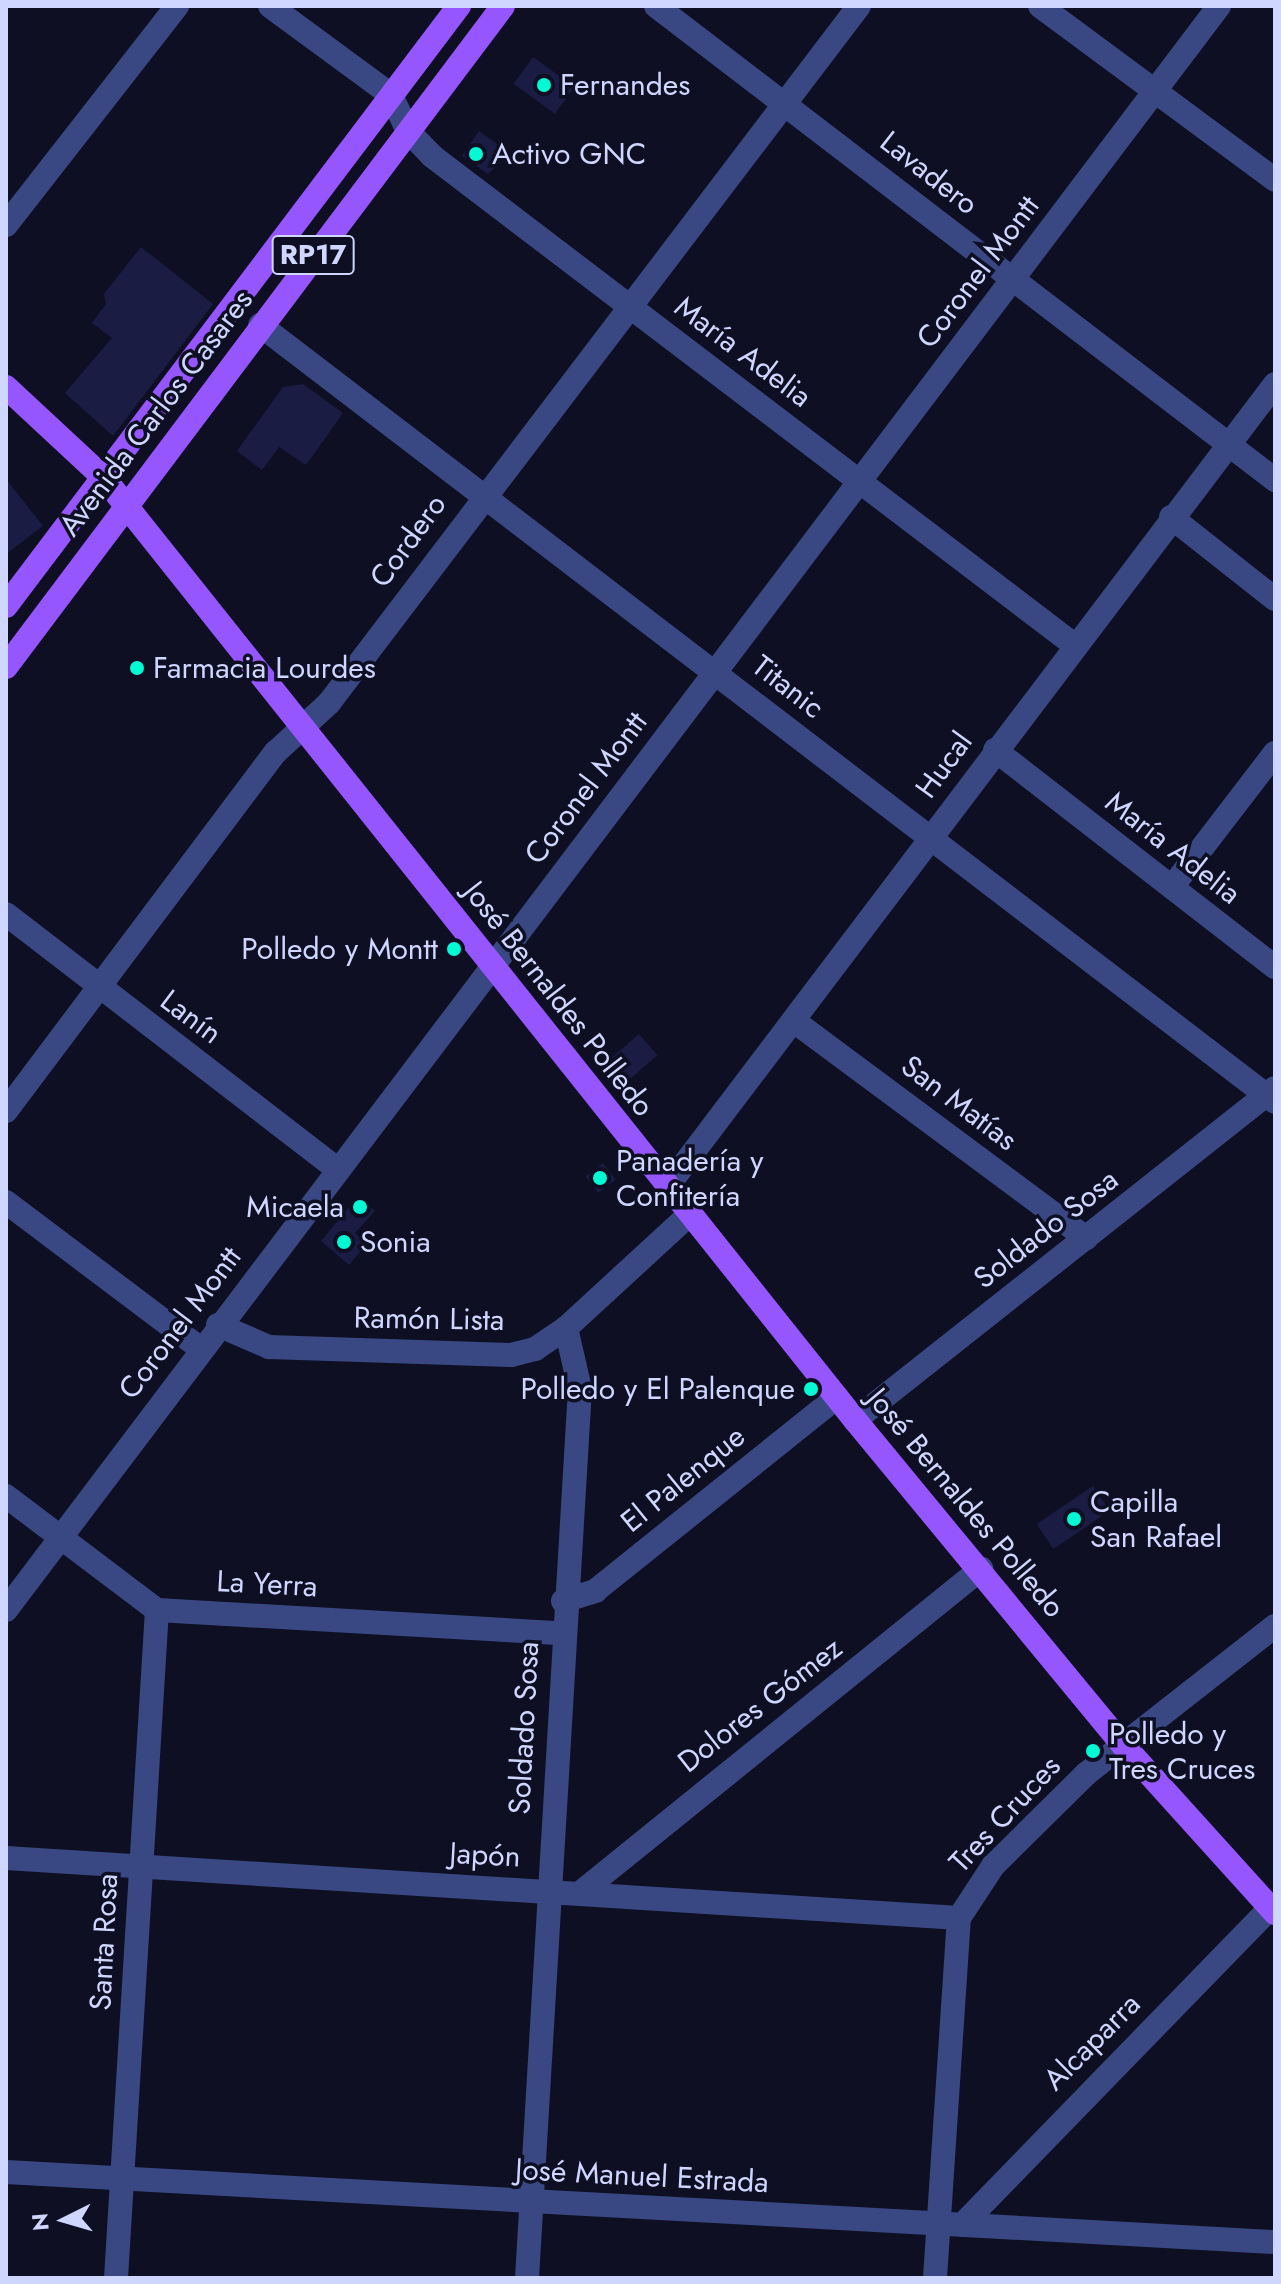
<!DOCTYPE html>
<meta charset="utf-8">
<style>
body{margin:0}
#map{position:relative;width:1281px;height:2284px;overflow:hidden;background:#0e0f23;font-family:Jost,sans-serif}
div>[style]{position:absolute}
.building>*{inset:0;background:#1a1c44;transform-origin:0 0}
.minor>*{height:24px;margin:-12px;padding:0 12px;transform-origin:12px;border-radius:12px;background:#394882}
.major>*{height:24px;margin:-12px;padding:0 12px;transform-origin:12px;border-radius:12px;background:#9656ff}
.dots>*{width:22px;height:22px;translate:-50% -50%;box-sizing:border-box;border:4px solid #0e0f23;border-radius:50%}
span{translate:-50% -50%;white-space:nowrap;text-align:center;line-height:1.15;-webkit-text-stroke:7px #0e0f23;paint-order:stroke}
.shield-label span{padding:2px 6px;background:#0e0f23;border:2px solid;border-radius:6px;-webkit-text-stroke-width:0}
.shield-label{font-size:28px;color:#cfd6ff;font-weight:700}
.poi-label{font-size:30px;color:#cfd6ff}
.left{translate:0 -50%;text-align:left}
.right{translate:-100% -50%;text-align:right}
.street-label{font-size:30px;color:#cfd6ff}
.frame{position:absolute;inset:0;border:8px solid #cfd6ff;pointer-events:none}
.north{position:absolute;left:24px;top:2180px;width:80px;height:80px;-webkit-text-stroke:6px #0e0f23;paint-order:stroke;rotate:265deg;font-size:22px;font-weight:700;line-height:32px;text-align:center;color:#cfd6ff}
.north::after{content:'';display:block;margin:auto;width:28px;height:36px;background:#cfd6ff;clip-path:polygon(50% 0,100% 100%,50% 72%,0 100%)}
</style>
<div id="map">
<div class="building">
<i style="left:533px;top:57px;width:51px;height:33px;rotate:36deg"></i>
<i style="clip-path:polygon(479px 131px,510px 153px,488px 174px,462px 156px)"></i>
<i style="clip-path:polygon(141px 247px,213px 304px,113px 436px,65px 393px,112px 338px,92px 323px,106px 304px,104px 294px)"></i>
<i style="clip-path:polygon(303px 384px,343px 413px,306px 465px,279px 447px,262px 470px,237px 451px,283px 387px)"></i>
<i style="clip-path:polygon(6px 479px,43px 526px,6px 554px)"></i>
<i style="left:639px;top:1034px;width:28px;height:38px;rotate:49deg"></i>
<i style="left:603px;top:1163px;width:21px;height:22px;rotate:53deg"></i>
<i style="clip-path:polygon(358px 1196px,375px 1211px,355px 1233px,367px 1244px,349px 1265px,321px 1241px)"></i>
<i style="left:1093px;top:1486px;width:30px;height:68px;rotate:56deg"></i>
</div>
<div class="minor">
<i style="left:270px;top:6px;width:150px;rotate:36.3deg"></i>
<i style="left:391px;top:95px;width:40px;rotate:65deg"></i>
<i style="left:408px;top:131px;width:35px;rotate:46deg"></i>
<i style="left:432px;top:156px;width:806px;rotate:37.28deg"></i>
<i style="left:656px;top:6px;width:780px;rotate:37.44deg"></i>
<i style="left:1040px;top:6px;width:292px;rotate:36.5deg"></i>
<i style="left:6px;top:225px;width:278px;rotate:-52deg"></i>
<i style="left:260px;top:325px;width:1278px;rotate:37.43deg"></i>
<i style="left:1171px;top:517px;width:132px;rotate:38.3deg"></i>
<i style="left:995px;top:750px;width:354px;rotate:37.8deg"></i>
<i style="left:1172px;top:887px;width:169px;rotate:-52.5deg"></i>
<i style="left:6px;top:914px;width:419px;rotate:37.6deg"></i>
<i style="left:794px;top:1021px;width:364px;rotate:36.6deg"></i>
<i style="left:6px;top:1111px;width:449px;rotate:-53.1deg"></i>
<i style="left:276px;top:752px;width:72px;rotate:-42.8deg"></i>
<i style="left:329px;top:703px;width:876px;rotate:-52.75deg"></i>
<i style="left:667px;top:1187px;width:1007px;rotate:-52.87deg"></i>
<i style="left:6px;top:1202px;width:243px;rotate:37deg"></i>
<i style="left:218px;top:1325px;width:56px;rotate:23.3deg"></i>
<i style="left:269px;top:1347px;width:242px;rotate:1.9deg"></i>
<i style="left:511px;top:1355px;width:25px;rotate:-14deg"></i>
<i style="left:535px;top:1349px;width:37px;rotate:-34deg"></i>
<i style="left:566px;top:1328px;width:168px;rotate:-42.6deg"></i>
<i style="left:855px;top:1420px;width:535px;rotate:-38.33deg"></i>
<i style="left:6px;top:1496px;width:189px;rotate:37.1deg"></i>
<i style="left:157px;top:1610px;width:406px;rotate:3.3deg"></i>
<i style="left:563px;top:1601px;width:34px;rotate:-17deg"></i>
<i style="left:595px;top:1591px;width:310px;rotate:-38.7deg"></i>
<i style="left:6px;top:1610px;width:2011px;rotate:-52.9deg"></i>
<i style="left:6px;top:1858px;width:955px;rotate:3.6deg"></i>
<i style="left:580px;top:1893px;width:516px;rotate:-38.94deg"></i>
<i style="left:6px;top:2172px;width:1271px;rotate:3.16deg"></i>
<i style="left:962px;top:2225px;width:442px;rotate:-45.8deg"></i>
<i style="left:116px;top:2278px;width:669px;rotate:-86.49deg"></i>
<i style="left:527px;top:2278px;width:891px;rotate:-86.59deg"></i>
<i style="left:580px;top:1389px;width:63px;rotate:-102.9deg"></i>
<i style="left:935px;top:2278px;width:361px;rotate:-86.2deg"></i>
<i style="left:959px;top:1918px;width:62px;rotate:-56.8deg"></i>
<i style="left:993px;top:1866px;width:131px;rotate:-44.7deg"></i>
<i style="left:1086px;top:1774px;width:240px;rotate:-38.1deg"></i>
</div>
<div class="major">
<i style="left:6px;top:387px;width:134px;rotate:42.9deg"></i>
<i style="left:104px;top:478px;width:1205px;rotate:51.44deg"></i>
<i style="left:855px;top:1420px;width:424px;rotate:50.5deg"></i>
<i style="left:1125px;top:1747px;width:224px;rotate:47.9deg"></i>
<i style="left:6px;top:606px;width:752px;rotate:-52.95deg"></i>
<i style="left:6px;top:667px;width:827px;rotate:-53.06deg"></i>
</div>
<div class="dots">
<i style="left:544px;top:85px;background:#00fad4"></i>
<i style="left:476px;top:154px;background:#00fad4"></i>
<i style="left:137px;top:668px;background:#00fad4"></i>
<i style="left:454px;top:949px;background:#00fad4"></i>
<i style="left:600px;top:1178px;background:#00fad4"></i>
<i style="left:360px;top:1207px;background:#00fad4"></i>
<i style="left:344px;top:1242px;background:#00fad4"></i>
<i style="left:811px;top:1389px;background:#00fad4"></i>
<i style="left:1074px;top:1519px;background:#00fad4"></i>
<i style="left:1093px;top:1751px;background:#00fad4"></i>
</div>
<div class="shield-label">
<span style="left:313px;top:255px">RP17</span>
</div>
<div class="poi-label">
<span class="left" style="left:560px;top:85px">Fernandes</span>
<span class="left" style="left:492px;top:154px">Activo GNC</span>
<span class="left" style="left:153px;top:668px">Farmacia Lourdes</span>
<span class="right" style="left:438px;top:949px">Polledo y Montt</span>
<span class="left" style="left:616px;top:1178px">Panadería y<br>Confitería</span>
<span class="right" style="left:344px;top:1207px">Micaela</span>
<span class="left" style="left:360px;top:1242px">Sonia</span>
<span class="right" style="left:795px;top:1389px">Polledo y El Palenque</span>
<span class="left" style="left:1090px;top:1519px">Capilla<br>San Rafael</span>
<span class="left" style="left:1109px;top:1751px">Polledo y<br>Tres Cruces</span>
</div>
<div class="street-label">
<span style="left:929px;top:173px;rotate:38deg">Lavadero</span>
<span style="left:978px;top:272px;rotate:-53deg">Coronel Montt</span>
<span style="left:743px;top:352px;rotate:37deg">María Adelia</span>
<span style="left:156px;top:413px;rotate:-53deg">Avenida Carlos Casares</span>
<span style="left:408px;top:541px;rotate:-54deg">Cordero</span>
<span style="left:788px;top:687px;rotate:38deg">Titanic</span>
<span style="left:944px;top:765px;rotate:-54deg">Hucal</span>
<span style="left:586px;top:788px;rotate:-53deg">Coronel Montt</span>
<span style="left:1173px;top:848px;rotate:38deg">María Adelia</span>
<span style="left:559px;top:999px;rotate:52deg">José Bernaldes Polledo</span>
<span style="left:191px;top:1017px;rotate:37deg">Lanín</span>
<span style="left:959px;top:1103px;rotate:37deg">San Matías</span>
<span style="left:1046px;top:1229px;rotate:-38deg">Soldado Sosa</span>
<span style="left:429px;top:1319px;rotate:1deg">Ramón Lista</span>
<span style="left:180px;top:1323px;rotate:-53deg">Coronel Montt</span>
<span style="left:683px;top:1479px;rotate:-39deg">El Palenque</span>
<span style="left:966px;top:1503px;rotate:50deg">José Bernaldes Polledo</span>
<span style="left:267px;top:1584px;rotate:3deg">La Yerra</span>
<span style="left:760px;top:1705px;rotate:-38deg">Dolores Gómez</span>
<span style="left:524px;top:1728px;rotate:-87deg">Soldado Sosa</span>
<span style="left:1005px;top:1814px;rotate:-47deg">Tres Cruces</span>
<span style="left:485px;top:1855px;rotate:3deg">Japón</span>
<span style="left:104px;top:1942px;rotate:-87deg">Santa Rosa</span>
<span style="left:1092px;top:2042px;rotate:-45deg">Alcaparra</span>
<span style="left:642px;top:2176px;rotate:3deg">José Manuel Estrada</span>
</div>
<div class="frame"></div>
<div class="north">N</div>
</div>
